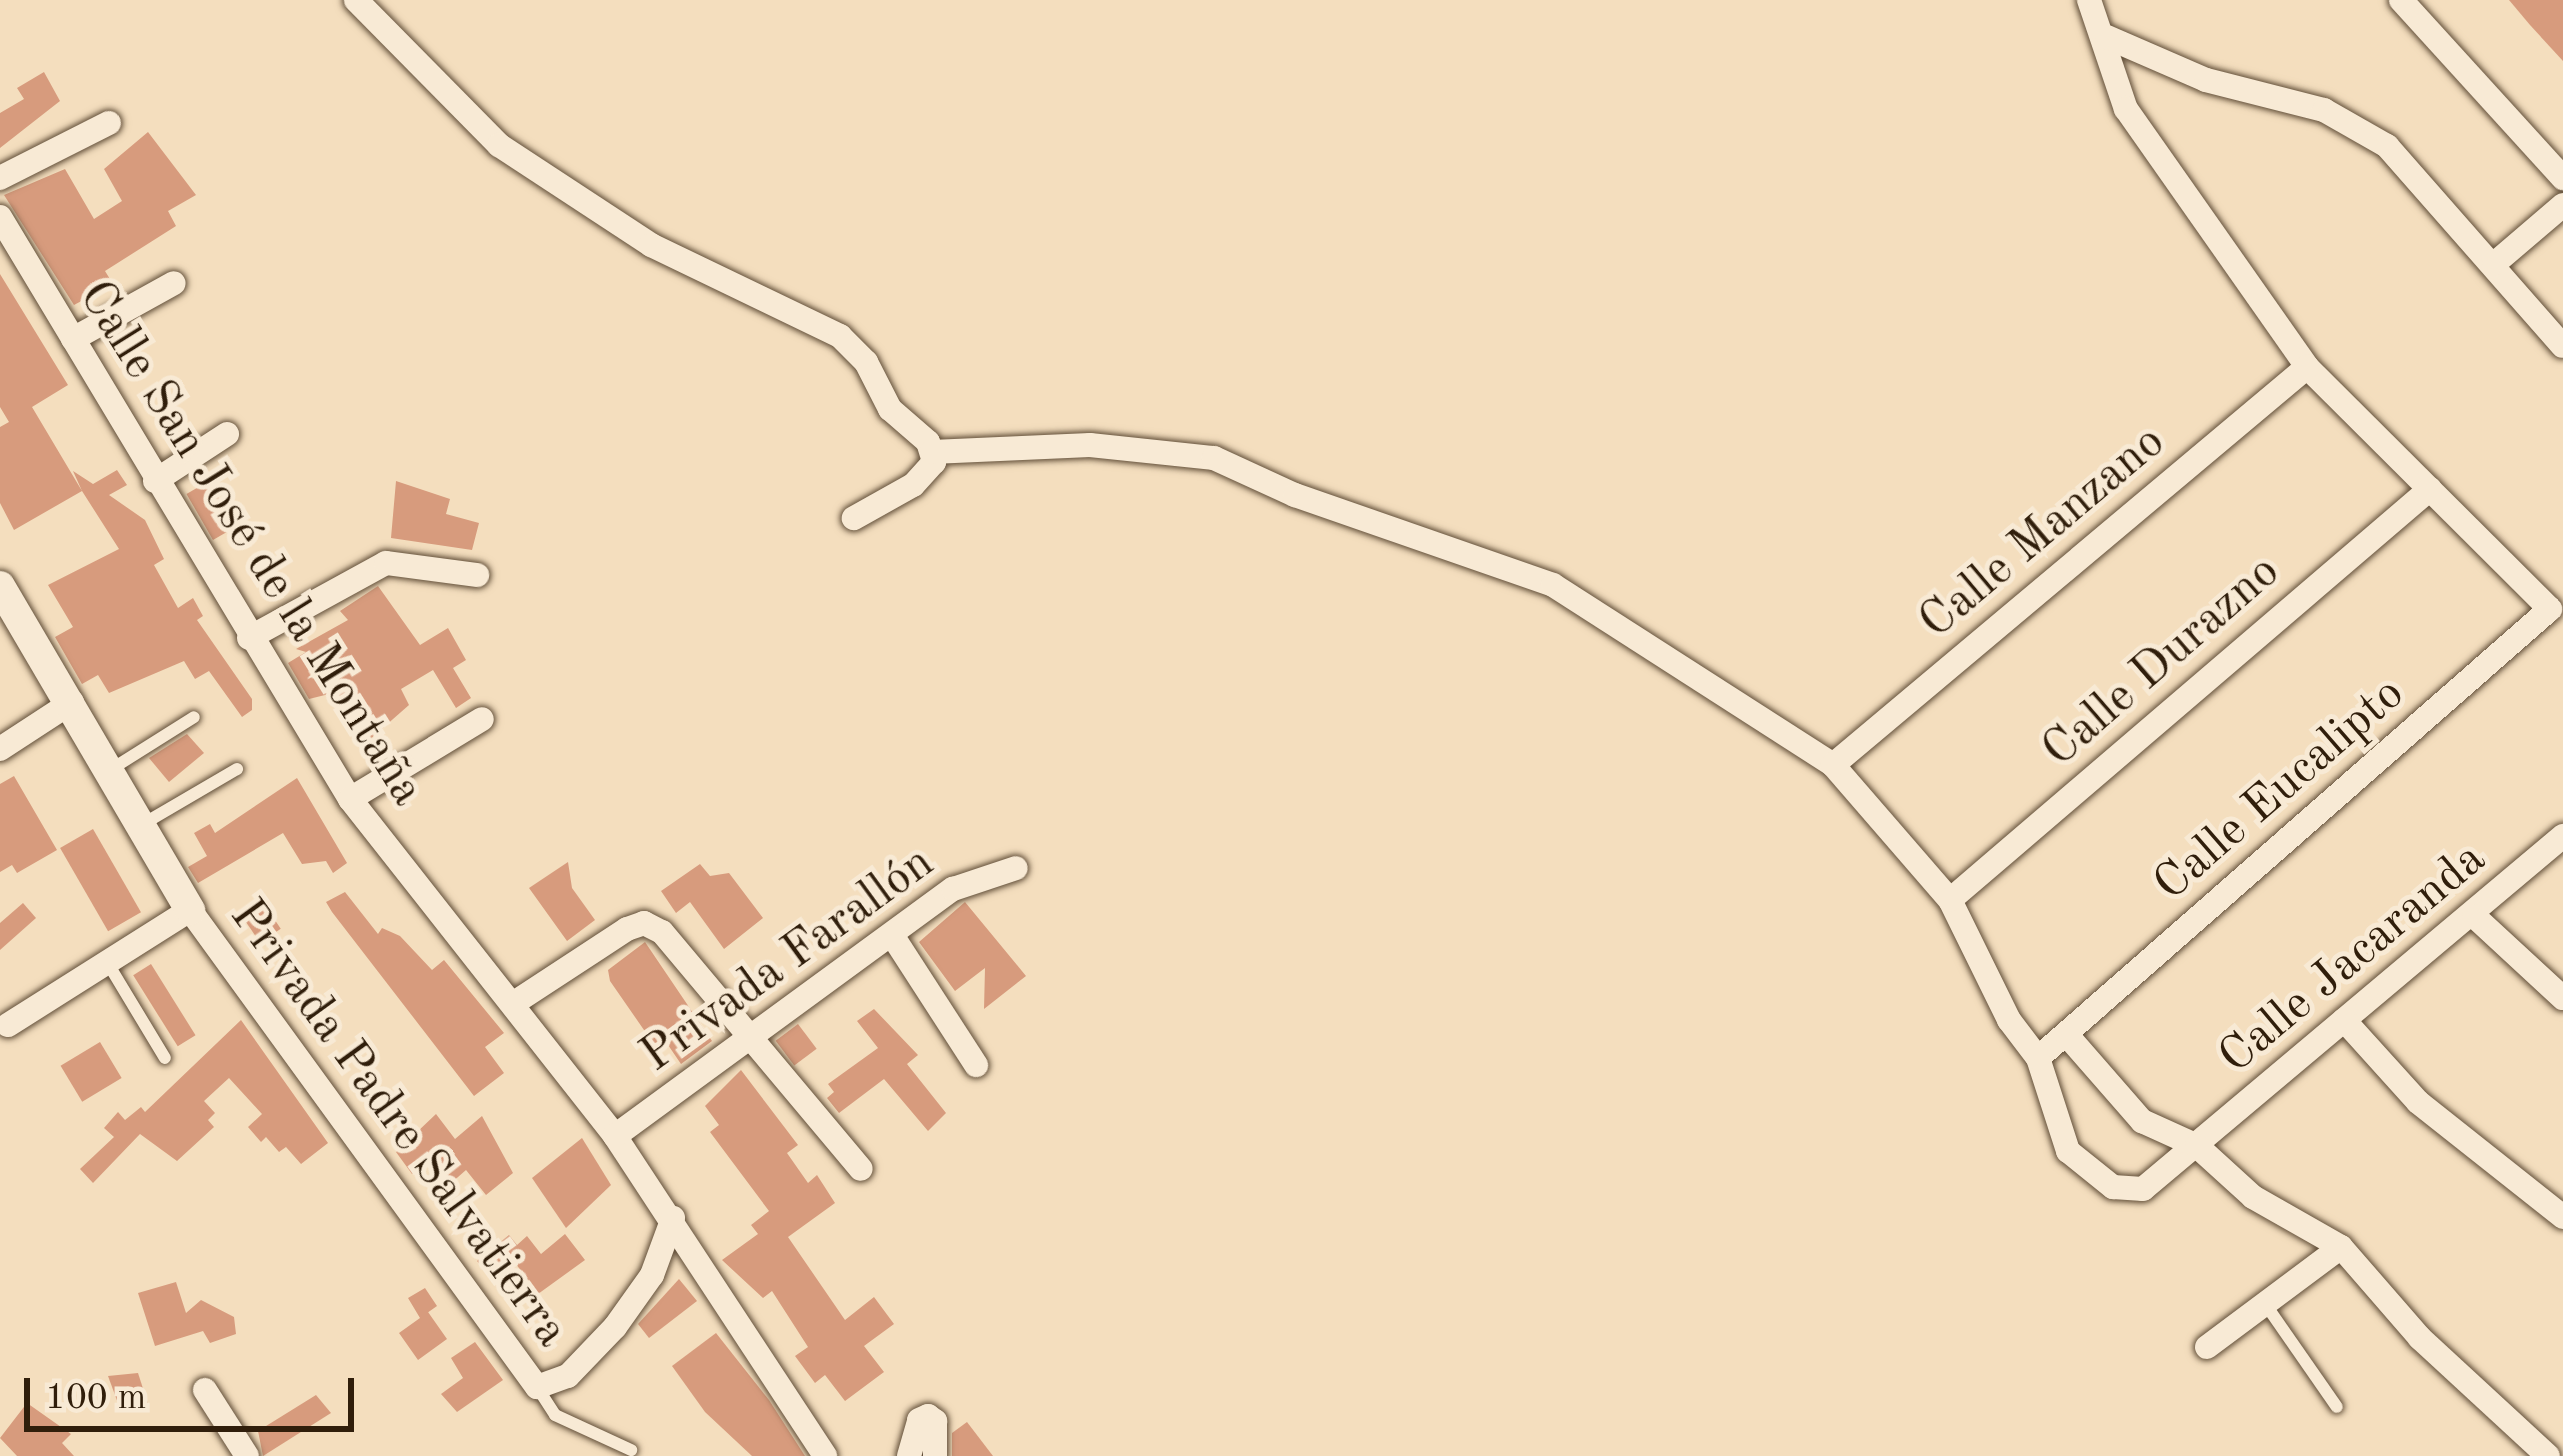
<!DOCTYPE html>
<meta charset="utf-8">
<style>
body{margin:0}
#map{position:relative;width:2563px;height:1456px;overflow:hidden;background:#f4debe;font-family:"Old Standard TT",serif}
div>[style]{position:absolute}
.building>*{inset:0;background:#d79b7d;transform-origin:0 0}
.roads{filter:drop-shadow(0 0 3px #614e38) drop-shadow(0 0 3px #614e38)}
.service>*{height:12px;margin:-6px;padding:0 6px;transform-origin:6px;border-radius:6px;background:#f8ead5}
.minor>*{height:24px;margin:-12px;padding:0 12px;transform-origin:12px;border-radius:12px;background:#f8ead5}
.tertiary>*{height:30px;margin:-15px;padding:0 15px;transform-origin:15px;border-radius:15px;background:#f8ead5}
span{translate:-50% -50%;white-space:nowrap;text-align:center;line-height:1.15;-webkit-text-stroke:10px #f8ead5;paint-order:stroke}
.street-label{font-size:48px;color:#301e0b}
.scale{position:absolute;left:24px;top:1378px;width:330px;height:54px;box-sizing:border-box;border:6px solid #301e0b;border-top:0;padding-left:15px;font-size:36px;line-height:42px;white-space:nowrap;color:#301e0b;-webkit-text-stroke:9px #f8ead5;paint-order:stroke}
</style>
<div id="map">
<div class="building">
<i style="clip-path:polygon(2509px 0,2563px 0,2563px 61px,2530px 25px)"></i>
<i style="clip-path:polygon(44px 72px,60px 101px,0 148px,0 113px,24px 99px,17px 88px)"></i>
<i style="clip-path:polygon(148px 132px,196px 195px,168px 211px,176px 226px,105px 271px,113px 284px,74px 305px,4px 195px,65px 169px,94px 219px,122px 201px,104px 169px)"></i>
<i style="clip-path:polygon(0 274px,68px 385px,32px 407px,82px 491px,73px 471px,93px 484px,117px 470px,127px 485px,109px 495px,145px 520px,164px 559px,154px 565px,178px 608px,193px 598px,203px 616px,197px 620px,252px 699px,252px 710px,242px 717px,209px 671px,195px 679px,184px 661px,109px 693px,98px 675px,82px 684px,55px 637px,73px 627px,48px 585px,119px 549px,82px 491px,14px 530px,0 503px,0 427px,9px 422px,0 407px)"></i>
<i style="left:209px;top:481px;width:53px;height:26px;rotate:60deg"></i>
<i style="clip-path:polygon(396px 481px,450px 499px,446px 514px,479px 523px,472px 550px,391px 538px)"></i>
<i style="clip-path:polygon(378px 586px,420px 645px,448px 628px,466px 660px,453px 668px,471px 698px,456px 708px,433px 670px,401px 689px,409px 705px,368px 741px,333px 693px,309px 699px,288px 663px,306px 652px,296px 649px,348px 620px,340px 611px)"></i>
<i style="clip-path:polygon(187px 734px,204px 753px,169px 782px,149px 758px)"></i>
<i style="clip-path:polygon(14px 776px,57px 850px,17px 873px,12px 865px,0 872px,0 784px)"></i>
<i style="clip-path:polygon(297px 778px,347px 863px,333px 873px,326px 861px,302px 864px,283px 833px,198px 883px,188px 867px,207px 856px,194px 833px,210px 824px,215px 833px)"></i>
<i style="left:93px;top:829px;width:96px;height:38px;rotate:60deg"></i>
<i style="clip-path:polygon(568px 862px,572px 888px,595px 920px,567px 941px,529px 888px)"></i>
<i style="clip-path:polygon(700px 864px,710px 876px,729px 873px,763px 918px,724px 949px,690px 902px,676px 913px,661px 891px)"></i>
<i style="clip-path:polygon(345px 892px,378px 934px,382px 928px,400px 936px,432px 970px,444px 960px,504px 1033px,485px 1047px,504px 1073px,474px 1096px,332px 912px,326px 902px)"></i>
<i style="clip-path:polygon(965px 902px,1026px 976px,984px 1009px,985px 968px,955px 991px,919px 942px)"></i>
<i style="clip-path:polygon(23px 903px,36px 918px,0 950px,0 923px)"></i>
<i style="left:264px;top:904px;width:30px;height:25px;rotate:56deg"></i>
<i style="clip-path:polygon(645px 942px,712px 1041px,681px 1064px,666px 1042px,653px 1043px,610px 981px,608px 970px)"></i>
<i style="left:151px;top:964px;width:84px;height:21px;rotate:58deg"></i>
<i style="clip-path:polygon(874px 1009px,918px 1055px,907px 1064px,946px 1113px,928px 1131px,884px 1079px,839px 1113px,827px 1098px,834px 1092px,828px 1084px,878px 1048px,857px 1021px)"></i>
<i style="clip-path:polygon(241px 1020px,328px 1143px,301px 1164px,286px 1147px,279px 1152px,266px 1137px,261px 1142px,248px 1127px,262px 1114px,229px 1078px,204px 1101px,215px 1113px,208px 1120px,214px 1127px,177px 1161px,140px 1134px,93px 1183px,80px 1169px,114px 1137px,104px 1128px,118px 1112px,125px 1120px,141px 1107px,145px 1112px)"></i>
<i style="left:798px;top:1024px;width:31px;height:28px;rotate:53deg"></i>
<i style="left:100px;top:1042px;width:42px;height:46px;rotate:59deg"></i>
<i style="clip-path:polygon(741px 1070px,798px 1145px,787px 1153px,808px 1183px,817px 1175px,835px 1203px,788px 1237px,845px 1320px,874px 1297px,894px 1324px,864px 1346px,884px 1372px,845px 1401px,825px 1375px,815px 1383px,795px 1356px,808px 1347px,772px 1291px,763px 1298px,722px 1260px,758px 1234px,751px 1225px,769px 1211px,710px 1132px,719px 1125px,705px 1106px)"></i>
<i style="clip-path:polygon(436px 1114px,455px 1139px,482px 1116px,513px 1173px,486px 1195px,466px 1170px,450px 1184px,430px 1160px,412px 1174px,396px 1152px)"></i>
<i style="clip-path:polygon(582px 1138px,611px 1185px,566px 1228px,532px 1178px)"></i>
<i style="clip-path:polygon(565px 1234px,585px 1260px,538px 1294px,516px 1264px,494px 1281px,477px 1261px,509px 1235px,517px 1245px,527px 1236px,541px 1254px)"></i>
<i style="clip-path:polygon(679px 1279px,697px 1301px,649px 1338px,638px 1324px)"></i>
<i style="clip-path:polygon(176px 1282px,186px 1313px,201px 1300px,234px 1317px,236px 1334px,210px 1343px,203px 1331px,155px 1346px,138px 1293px)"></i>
<i style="clip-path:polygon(425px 1288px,437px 1306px,420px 1318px,428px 1312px,447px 1339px,418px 1360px,399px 1333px,420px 1318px,408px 1298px)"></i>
<i style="clip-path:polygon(716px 1333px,769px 1400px,805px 1456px,752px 1456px,705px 1412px,672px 1366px)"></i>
<i style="clip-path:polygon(475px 1342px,503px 1380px,457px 1412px,441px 1394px,463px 1378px,451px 1358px)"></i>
<i style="clip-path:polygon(138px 1373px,148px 1404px,119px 1406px,108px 1376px)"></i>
<i style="clip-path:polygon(316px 1395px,331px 1413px,263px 1456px,258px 1431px)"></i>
<i style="clip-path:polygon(27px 1403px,71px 1434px,62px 1443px,74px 1456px,17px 1456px,0 1438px)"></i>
<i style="clip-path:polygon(967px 1422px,993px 1456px,952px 1456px,952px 1433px)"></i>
</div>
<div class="roads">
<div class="service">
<i style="left:110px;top:770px;width:99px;rotate:-32.2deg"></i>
<i style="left:143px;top:824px;width:109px;rotate:-30.3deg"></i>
<i style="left:107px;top:962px;width:112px;rotate:58.9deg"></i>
<i style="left:2266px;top:1305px;width:124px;rotate:55.2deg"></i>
<i style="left:537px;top:1387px;width:33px;rotate:57deg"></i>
<i style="left:555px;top:1415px;width:84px;rotate:24.7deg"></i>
</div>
<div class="minor">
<i style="left:356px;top:0;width:204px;rotate:45.4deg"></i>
<i style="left:499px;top:145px;width:182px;rotate:33.3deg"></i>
<i style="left:651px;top:245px;width:210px;rotate:25.7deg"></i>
<i style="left:840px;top:336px;width:37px;rotate:45deg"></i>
<i style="left:866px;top:362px;width:53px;rotate:62.9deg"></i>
<i style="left:890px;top:409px;width:50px;rotate:41deg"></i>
<i style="left:928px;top:442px;width:21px;rotate:73deg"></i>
<i style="left:934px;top:462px;width:31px;rotate:132deg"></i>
<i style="left:913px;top:485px;width:68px;rotate:150.8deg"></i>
<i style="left:2089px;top:0;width:115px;rotate:71.3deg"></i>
<i style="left:2126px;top:109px;width:315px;rotate:54.9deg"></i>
<i style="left:2307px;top:367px;width:343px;rotate:44.9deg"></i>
<i style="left:2550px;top:609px;width:681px;rotate:138.75deg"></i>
<i style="left:2038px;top:1058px;width:98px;rotate:72.1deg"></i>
<i style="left:2068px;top:1151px;width:58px;rotate:38.7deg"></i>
<i style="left:2113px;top:1187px;width:30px;rotate:4deg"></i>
<i style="left:2143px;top:1189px;width:549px;rotate:-40.05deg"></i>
<i style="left:2401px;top:0;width:241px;rotate:47.7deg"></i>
<i style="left:2107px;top:37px;width:108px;rotate:23.5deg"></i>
<i style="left:2206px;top:80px;width:122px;rotate:14.3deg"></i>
<i style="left:2324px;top:110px;width:73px;rotate:29.7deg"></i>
<i style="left:2387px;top:146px;width:266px;rotate:48.7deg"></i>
<i style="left:0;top:178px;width:122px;rotate:-26.8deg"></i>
<i style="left:0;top:217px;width:679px;rotate:58.98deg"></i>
<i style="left:350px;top:799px;width:429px;rotate:51.8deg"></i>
<i style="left:615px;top:1136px;width:383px;rotate:56.7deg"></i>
<i style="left:2494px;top:264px;width:91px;rotate:-40.5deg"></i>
<i style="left:73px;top:339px;width:115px;rotate:-29deg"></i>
<i style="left:932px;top:452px;width:158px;rotate:-2.5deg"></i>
<i style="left:1090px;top:445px;width:125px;rotate:6deg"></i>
<i style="left:1214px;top:458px;width:89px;rotate:24.6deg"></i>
<i style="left:1295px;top:495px;width:273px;rotate:19.2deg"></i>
<i style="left:1553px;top:585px;width:333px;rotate:32.7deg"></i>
<i style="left:1833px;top:765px;width:179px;rotate:49.1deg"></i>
<i style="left:1950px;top:900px;width:134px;rotate:63.8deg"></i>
<i style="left:2009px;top:1020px;width:48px;rotate:52.7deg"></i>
<i style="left:155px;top:481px;width:86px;rotate:-33.1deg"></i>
<i style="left:249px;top:638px;width:156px;rotate:-28.7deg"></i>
<i style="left:386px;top:563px;width:92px;rotate:7.5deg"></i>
<i style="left:0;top:749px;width:86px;rotate:-33.1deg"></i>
<i style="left:1833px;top:765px;width:619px;rotate:-40.02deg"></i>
<i style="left:350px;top:799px;width:154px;rotate:-31.2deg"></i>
<i style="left:1950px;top:900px;width:632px;rotate:-40.57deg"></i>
<i style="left:2474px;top:916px;width:121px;rotate:42.7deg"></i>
<i style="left:892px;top:935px;width:155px;rotate:57.1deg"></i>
<i style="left:514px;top:1003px;width:135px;rotate:-33.2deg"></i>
<i style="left:627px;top:929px;width:18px;rotate:-19deg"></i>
<i style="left:644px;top:923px;width:20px;rotate:27deg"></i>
<i style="left:662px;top:932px;width:309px;rotate:50deg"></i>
<i style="left:2344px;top:1020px;width:110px;rotate:47.9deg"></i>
<i style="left:2418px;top:1102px;width:185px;rotate:38.4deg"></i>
<i style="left:8px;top:1025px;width:215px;rotate:-32.3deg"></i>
<i style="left:190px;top:910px;width:590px;rotate:53.97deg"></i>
<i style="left:537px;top:1387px;width:33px;rotate:-20deg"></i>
<i style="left:568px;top:1376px;width:68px;rotate:-46.2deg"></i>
<i style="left:615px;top:1327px;width:64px;rotate:-54.6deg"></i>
<i style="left:652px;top:1275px;width:61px;rotate:-69.8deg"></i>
<i style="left:2066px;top:1034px;width:116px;rotate:48.9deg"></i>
<i style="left:2142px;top:1121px;width:60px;rotate:24.4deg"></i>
<i style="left:2197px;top:1146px;width:76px;rotate:42.3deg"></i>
<i style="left:2253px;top:1197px;width:101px;rotate:29.6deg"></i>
<i style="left:615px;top:1136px;width:419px;rotate:-36.2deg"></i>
<i style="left:953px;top:889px;width:66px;rotate:-18.4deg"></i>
<i style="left:2207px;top:1347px;width:167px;rotate:-36.7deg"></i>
<i style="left:2341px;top:1247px;width:121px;rotate:49deg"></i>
<i style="left:2420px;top:1338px;width:174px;rotate:42.7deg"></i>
<i style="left:205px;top:1390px;width:78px;rotate:57.5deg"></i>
<i style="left:909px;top:1456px;width:37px;rotate:-74deg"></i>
<i style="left:919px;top:1420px;width:10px;rotate:-24deg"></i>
<i style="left:928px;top:1416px;width:9px;rotate:36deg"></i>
<i style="left:935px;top:1421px;width:35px;rotate:90deg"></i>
</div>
<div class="tertiary">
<i style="left:0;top:586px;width:376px;rotate:59.6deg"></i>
</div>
</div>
<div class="street-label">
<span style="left:2043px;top:533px;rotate:-40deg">Calle Manzano</span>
<span style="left:250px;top:544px;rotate:58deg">Calle San José de la Montaña</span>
<span style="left:2162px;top:662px;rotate:-41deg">Calle Durazno</span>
<span style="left:2280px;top:790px;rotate:-41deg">Calle Eucalipto</span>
<span style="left:2353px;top:959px;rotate:-40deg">Calle Jacaranda</span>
<span style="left:788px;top:960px;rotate:-36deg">Privada Farallón</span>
<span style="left:398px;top:1124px;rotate:54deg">Privada Padre Salvatierra</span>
</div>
<div class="scale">100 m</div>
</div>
